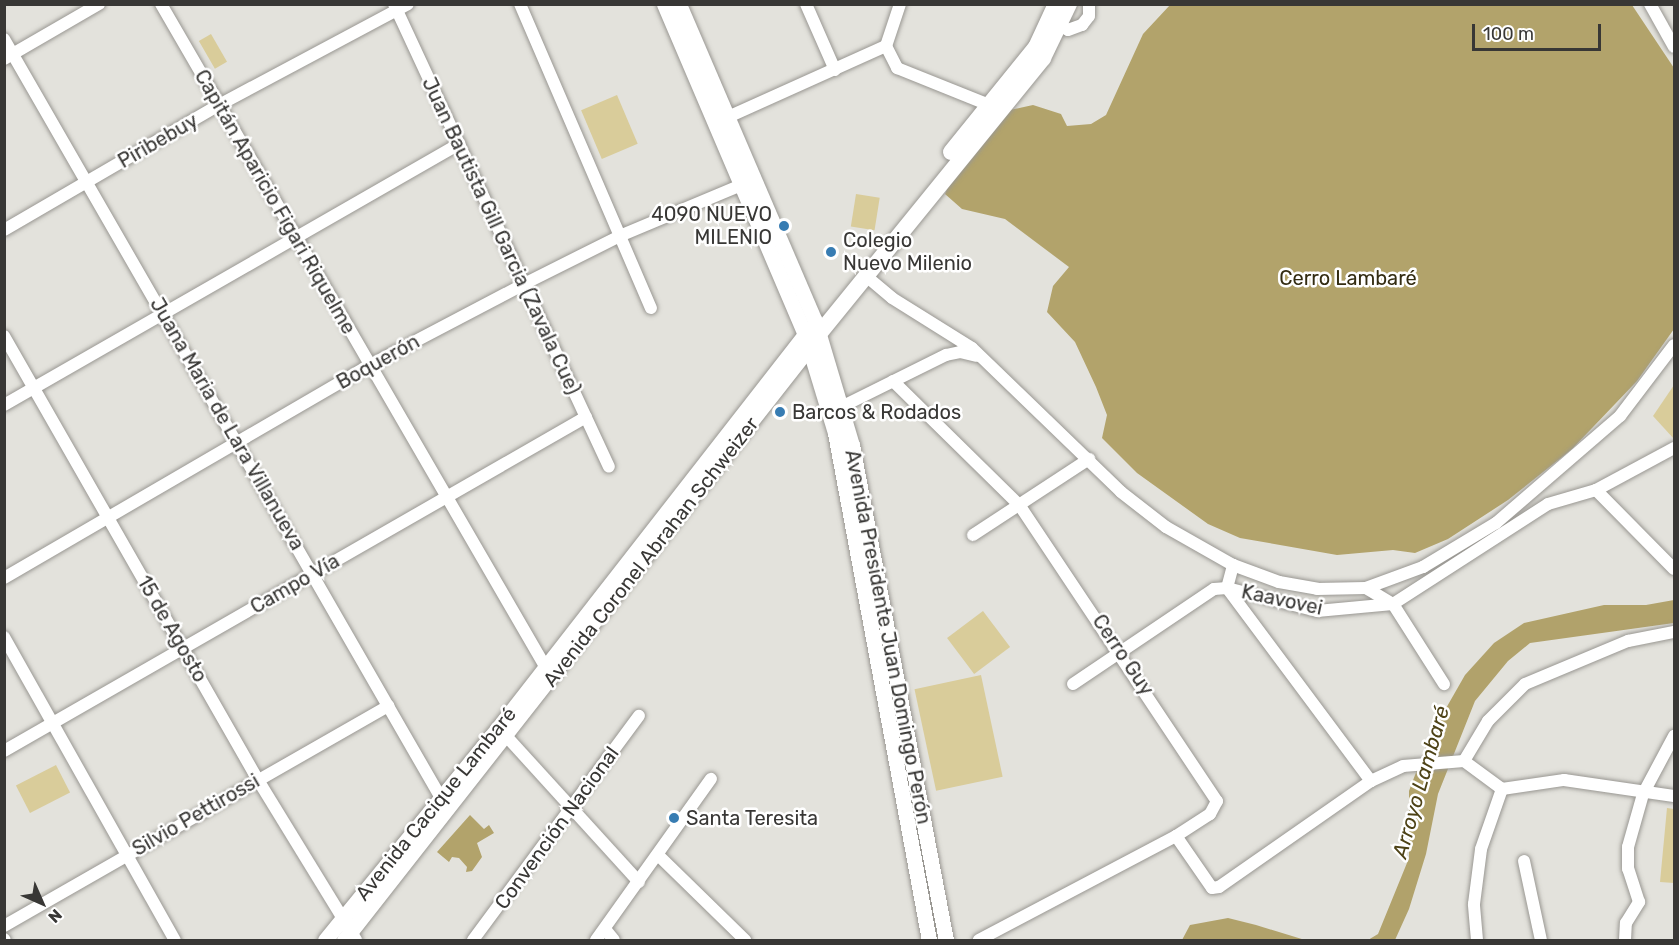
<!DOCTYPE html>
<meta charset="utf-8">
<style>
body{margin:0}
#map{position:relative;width:1679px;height:945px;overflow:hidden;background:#e3e2dc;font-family:Rubik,sans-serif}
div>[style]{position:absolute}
.green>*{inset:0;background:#d9cc9a;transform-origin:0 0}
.forest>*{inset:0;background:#b2a36b}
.water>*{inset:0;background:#b1a26b}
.roads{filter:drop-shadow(0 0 2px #999792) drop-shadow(0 0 2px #999792)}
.minor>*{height:12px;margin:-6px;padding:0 6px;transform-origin:6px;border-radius:6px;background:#fff}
.major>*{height:15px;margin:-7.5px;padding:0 7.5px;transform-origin:7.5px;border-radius:7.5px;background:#fff}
.highway>*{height:16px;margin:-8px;padding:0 8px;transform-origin:8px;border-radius:8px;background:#fff}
.dots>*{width:16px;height:16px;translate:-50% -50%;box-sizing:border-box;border:3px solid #fff;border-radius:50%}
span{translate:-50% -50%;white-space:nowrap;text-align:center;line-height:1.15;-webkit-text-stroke:5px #fff;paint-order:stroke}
.street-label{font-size:20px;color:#383735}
.poi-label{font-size:20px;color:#383735}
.right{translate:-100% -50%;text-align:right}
.left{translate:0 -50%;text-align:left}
.park-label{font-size:20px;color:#332c12}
.water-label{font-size:21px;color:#4d4216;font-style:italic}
.frame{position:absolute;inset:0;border:6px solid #383735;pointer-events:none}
.north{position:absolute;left:12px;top:873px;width:60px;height:60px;-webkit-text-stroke:4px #fff;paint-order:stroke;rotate:135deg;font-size:16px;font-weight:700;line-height:24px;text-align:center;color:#383735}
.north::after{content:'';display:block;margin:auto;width:21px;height:27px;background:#383735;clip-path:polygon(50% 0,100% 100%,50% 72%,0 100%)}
.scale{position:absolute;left:1472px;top:24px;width:129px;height:27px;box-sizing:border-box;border:3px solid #383735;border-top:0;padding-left:8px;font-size:18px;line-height:21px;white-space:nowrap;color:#383735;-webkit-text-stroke:4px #fff;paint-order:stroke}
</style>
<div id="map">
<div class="green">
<i style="left:211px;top:34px;width:32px;height:14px;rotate:60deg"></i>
<i style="left:617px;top:95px;width:53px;height:39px;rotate:67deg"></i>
<i style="left:856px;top:194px;width:24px;height:33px;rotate:9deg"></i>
<i style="clip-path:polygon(1674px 385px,1674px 439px,1653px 416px)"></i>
<i style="left:983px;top:611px;width:45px;height:45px;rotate:53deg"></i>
<i style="left:981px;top:675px;width:104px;height:68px;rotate:78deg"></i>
<i style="left:56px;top:765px;width:31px;height:45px;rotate:63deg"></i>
<i style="clip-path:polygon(1667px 808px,1674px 809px,1674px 883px,1660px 882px)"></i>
</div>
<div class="forest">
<i style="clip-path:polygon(1170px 5px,1632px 5px,1674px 68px,1674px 329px,1637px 381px,1572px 449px,1508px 500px,1448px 539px,1415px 553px,1393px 550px,1337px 555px,1240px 538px,1208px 524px,1137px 473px,1102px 438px,1107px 415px,1096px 387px,1075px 342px,1047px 312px,1053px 286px,1069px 267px,1005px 219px,962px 209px,945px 194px,953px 175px,1005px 111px,1033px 105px,1061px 114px,1067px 126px,1091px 124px,1106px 115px,1143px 34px)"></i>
<i style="clip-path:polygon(470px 815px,484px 829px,489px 825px,494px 833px,477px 843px,482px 857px,472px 871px,466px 872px,467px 867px,459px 858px,452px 857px,449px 862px,437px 852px)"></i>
</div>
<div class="water">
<i style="clip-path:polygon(1674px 600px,1674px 623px,1530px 643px,1508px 661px,1475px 701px,1438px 794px,1426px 854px,1409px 909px,1395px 940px,1368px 940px,1378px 934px,1409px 858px,1409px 791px,1429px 738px,1465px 675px,1494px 643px,1524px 623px,1604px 605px,1646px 605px)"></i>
<i style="clip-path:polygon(1228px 918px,1256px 925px,1305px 940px,1182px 940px,1190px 925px)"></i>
</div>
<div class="roads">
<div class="minor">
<i style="left:161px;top:4px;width:773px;rotate:59.89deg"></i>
<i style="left:394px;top:4px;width:510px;rotate:65.09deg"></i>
<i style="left:520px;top:4px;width:331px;rotate:66.7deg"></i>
<i style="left:806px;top:4px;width:72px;rotate:66.3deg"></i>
<i style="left:900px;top:4px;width:44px;rotate:108.4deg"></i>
<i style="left:886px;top:46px;width:25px;rotate:63deg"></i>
<i style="left:897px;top:68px;width:99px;rotate:21.9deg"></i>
<i style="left:1650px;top:4px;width:49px;rotate:60.8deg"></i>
<i style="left:1060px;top:25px;width:9px;rotate:32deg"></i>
<i style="left:1068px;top:30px;width:15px;rotate:-20deg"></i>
<i style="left:1082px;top:25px;width:11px;rotate:-52deg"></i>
<i style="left:1089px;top:16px;width:12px;rotate:-90deg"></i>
<i style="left:4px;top:39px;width:884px;rotate:60.07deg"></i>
<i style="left:4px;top:59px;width:110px;rotate:-30.1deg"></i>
<i style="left:728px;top:117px;width:173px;rotate:-24.2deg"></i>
<i style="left:4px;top:230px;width:249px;rotate:-30.2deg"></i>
<i style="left:219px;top:105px;width:214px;rotate:-28.1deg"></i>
<i style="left:866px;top:276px;width:34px;rotate:40deg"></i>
<i style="left:892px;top:298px;width:94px;rotate:32deg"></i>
<i style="left:972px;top:348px;width:207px;rotate:44deg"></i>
<i style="left:1121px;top:492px;width:57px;rotate:37.9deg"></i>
<i style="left:1166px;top:527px;width:77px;rotate:29.6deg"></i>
<i style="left:1233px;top:565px;width:49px;rotate:20.3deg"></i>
<i style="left:1279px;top:582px;width:39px;rotate:10deg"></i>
<i style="left:1317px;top:589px;width:49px;rotate:-1.2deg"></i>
<i style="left:1366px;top:588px;width:61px;rotate:-20.2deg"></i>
<i style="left:1423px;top:567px;width:85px;rotate:-31.1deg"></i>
<i style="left:1496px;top:523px;width:164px;rotate:-40.8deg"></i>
<i style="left:1620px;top:416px;width:89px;rotate:-52.7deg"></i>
<i style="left:4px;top:336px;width:512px;rotate:60.23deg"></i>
<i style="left:258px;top:780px;width:188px;rotate:58.5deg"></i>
<i style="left:893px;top:381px;width:178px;rotate:44.5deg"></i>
<i style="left:1020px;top:506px;width:355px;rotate:56.3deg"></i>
<i style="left:1217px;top:801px;width:15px;rotate:118deg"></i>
<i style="left:1210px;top:814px;width:40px;rotate:147.1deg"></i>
<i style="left:1176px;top:836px;width:223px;rotate:152.2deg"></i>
<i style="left:4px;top:405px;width:525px;rotate:-29.84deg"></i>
<i style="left:835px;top:410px;width:124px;rotate:-26.4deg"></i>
<i style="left:946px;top:355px;width:14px;rotate:-12deg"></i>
<i style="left:960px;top:352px;width:17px;rotate:13deg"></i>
<i style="left:1596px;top:490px;width:111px;rotate:45.4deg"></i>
<i style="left:973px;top:535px;width:139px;rotate:-33.2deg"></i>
<i style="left:4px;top:578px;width:423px;rotate:-30.2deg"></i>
<i style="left:370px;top:365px;width:174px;rotate:-27.7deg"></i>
<i style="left:524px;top:284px;width:110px;rotate:-26.6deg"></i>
<i style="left:622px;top:235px;width:132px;rotate:-22.7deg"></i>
<i style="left:744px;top:184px;width:6px;rotate:18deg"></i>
<i style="left:1227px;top:588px;width:241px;rotate:53.3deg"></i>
<i style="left:1227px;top:588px;width:24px;rotate:-75deg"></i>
<i style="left:1366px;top:588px;width:31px;rotate:31deg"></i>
<i style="left:1393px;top:604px;width:95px;rotate:57.5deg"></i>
<i style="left:4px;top:637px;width:348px;rotate:60.6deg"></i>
<i style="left:1073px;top:684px;width:170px;rotate:-34deg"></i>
<i style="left:1214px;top:589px;width:13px;rotate:-4deg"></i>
<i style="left:1227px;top:588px;width:93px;rotate:14.3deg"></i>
<i style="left:1317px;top:611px;width:76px;rotate:-5.3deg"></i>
<i style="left:1393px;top:604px;width:184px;rotate:-32.8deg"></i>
<i style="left:1548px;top:504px;width:50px;rotate:-16.3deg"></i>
<i style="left:1596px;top:490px;width:89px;rotate:-28.3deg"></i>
<i style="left:507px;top:737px;width:196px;rotate:47.7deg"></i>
<i style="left:4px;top:751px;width:671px;rotate:-29.85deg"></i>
<i style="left:1464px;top:761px;width:47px;rotate:36.4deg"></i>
<i style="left:1502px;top:789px;width:63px;rotate:-8.3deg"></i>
<i style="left:1564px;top:780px;width:111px;rotate:8.3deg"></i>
<i style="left:1176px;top:836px;width:63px;rotate:55.3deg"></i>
<i style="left:1212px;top:888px;width:7px;rotate:-8deg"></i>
<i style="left:1219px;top:887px;width:185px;rotate:-34.9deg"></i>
<i style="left:1371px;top:781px;width:35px;rotate:-25deg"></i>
<i style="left:1403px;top:766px;width:61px;rotate:-4.7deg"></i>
<i style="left:1464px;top:761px;width:47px;rotate:-59deg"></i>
<i style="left:1488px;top:721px;width:52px;rotate:-45deg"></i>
<i style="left:1525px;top:684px;width:112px;rotate:-22.7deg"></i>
<i style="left:1628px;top:641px;width:47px;rotate:-11.1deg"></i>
<i style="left:658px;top:855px;width:122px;rotate:44.3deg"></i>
<i style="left:1524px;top:861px;width:81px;rotate:77.9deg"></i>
<i style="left:4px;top:926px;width:443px;rotate:-29.8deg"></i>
<i style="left:605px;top:929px;width:14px;rotate:51deg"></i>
<i style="left:4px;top:939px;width:1px;rotate:45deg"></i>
<i style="left:473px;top:940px;width:279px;rotate:-53.5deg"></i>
<i style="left:596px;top:940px;width:198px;rotate:-54.5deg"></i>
<i style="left:1477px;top:940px;width:36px;rotate:-95deg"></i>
<i style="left:1474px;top:904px;width:55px;rotate:-82.7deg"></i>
<i style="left:1481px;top:849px;width:64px;rotate:-70.7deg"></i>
<i style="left:1625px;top:940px;width:17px;rotate:-87deg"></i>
<i style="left:1626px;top:923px;width:25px;rotate:-58deg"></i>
<i style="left:1639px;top:902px;width:35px;rotate:-108deg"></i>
<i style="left:1628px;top:869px;width:22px;rotate:-90deg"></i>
<i style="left:1628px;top:847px;width:55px;rotate:-74.2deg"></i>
<i style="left:1643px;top:794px;width:66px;rotate:-61.9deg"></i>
</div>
<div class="major">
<i style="left:664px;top:4px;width:359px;rotate:66.9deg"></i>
<i style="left:805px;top:334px;width:103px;rotate:73.1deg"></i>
<i style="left:835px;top:433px;width:516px;rotate:79.5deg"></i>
<i style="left:679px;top:4px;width:345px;rotate:66.8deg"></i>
<i style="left:815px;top:321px;width:129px;rotate:73.4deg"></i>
<i style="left:852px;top:445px;width:504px;rotate:79.25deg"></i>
<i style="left:325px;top:940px;width:274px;rotate:-50.8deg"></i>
<i style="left:498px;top:728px;width:507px;rotate:-52.05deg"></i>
<i style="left:344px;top:940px;width:761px;rotate:-51.88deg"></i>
</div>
<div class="highway">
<i style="left:951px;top:152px;width:135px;rotate:-51deg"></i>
<i style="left:1036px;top:47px;width:47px;rotate:-65.1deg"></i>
<i style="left:819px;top:334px;width:355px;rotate:-50.9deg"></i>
<i style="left:1043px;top:58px;width:60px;rotate:-64.3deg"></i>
</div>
</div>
<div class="dots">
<i style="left:784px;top:226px;background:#377cb2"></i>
<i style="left:831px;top:252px;background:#377cb2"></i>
<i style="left:780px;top:412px;background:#377cb2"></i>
<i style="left:674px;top:818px;background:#377cb2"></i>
</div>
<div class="street-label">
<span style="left:158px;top:141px;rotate:-30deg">Piribebuy</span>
<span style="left:275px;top:202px;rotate:60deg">Capitán Aparicio Figari Riquelme</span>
<span style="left:501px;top:236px;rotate:65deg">Juan Bautista Gill Garcia (Zavala Cue)</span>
<span style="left:378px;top:362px;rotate:-29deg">Boquerón</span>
<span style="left:227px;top:424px;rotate:60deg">Juana Maria de Lara Villanueva</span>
<span style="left:651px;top:552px;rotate:-52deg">Avenida Coronel Abrahan Schweizer</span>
<span style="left:295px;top:584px;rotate:-30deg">Campo Vía</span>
<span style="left:1282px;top:600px;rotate:12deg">Kaavovei</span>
<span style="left:172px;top:629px;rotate:60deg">15 de Agosto</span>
<span style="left:888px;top:637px;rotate:79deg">Avenida Presidente Juan Domingo Perón</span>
<span style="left:1123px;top:655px;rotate:56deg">Cerro Guy</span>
<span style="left:436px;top:804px;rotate:-51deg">Avenida Cacique Lambaré</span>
<span style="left:196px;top:815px;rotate:-30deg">Silvio Pettirossi</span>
<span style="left:557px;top:828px;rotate:-54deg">Convención Nacional</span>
</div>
<div class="poi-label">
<span class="right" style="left:772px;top:226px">4090 NUEVO<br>MILENIO</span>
<span class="left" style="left:843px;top:252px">Colegio<br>Nuevo Milenio</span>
<span class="left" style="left:792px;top:412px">Barcos &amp; Rodados</span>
<span class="left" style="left:686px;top:818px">Santa Teresita</span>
</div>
<div class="park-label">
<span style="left:1348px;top:278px">Cerro Lambaré</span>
</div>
<div class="water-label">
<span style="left:1421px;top:782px;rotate:-74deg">Arroyo Lambaré</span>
</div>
<div class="frame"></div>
<div class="north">N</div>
<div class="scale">100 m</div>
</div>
